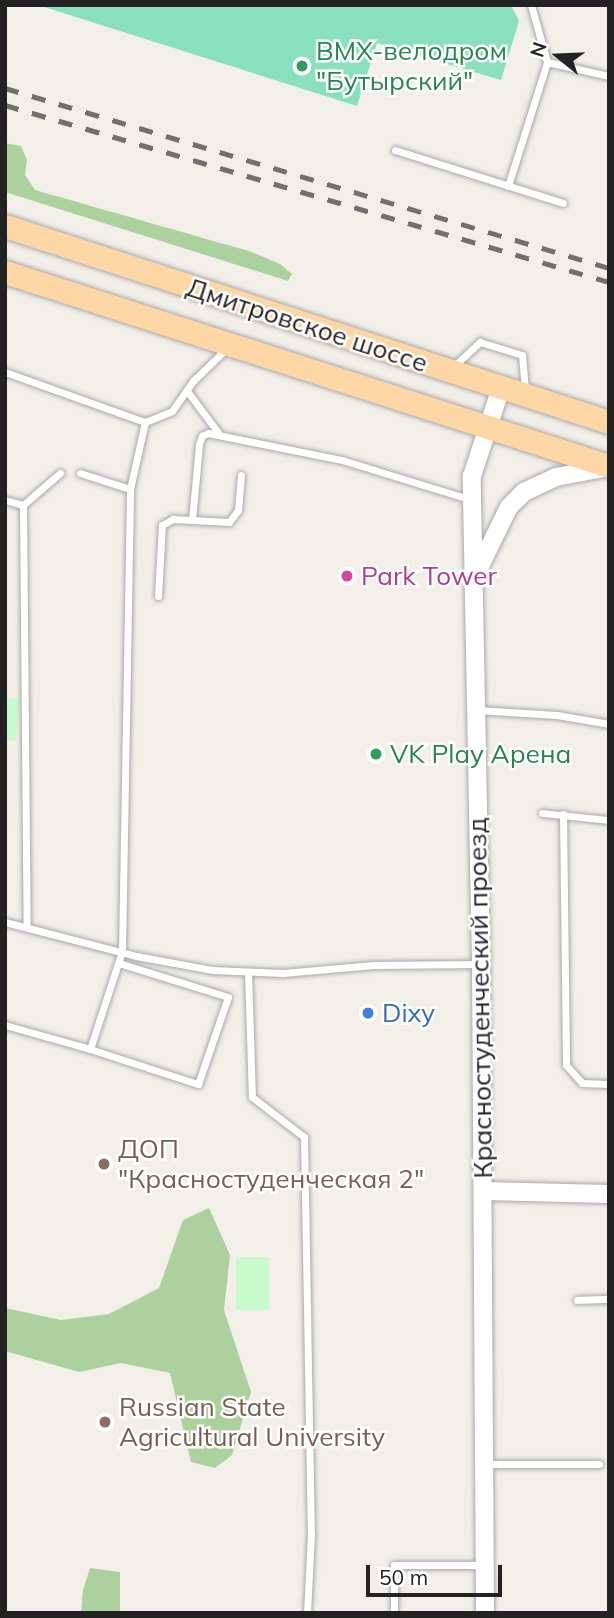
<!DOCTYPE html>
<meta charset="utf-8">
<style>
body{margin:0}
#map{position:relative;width:614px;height:1618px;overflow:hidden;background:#f2efe9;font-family:Mulish,sans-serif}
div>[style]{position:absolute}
.forest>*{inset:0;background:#add19e}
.park>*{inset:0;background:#c8facc;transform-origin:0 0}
.pitch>*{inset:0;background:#88e0be}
.roads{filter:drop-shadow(0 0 2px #a9a9a9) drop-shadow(0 0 2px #a9a9a9)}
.service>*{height:7px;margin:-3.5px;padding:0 3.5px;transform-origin:3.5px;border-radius:3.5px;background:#fff}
.tertiary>*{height:18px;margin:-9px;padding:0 9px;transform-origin:9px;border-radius:9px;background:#fff}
.primary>*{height:23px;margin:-11.5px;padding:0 11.5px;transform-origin:11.5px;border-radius:11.5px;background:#fcd6a4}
.rail>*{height:5px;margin-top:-2.5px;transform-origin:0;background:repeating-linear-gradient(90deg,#707070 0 14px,transparent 0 28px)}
.dots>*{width:19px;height:19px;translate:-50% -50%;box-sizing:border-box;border:4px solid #fff;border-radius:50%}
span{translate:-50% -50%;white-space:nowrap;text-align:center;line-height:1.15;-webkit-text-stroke:5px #fff;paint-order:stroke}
.leisure-label{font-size:26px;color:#27864d}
.left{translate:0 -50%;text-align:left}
.street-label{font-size:26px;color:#222}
.hotel-label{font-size:26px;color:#b23c85}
.shop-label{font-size:26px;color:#366cbe}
.education-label{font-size:26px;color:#785e54}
.frame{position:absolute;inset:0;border:7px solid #222;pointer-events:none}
.north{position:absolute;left:523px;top:21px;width:70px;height:70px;-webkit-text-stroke:5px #fff;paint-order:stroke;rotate:288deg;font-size:19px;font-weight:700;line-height:28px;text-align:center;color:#222}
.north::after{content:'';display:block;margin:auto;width:24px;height:32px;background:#222;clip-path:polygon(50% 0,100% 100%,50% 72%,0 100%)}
.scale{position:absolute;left:366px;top:1565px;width:136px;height:32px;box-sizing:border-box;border:4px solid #222;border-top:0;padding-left:9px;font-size:21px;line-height:24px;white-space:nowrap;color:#222;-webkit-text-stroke:5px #fff;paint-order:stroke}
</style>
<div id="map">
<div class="forest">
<i style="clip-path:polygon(5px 143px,21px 146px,27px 160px,25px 175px,35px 190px,252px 252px,280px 264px,292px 274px,288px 281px,5px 192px)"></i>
<i style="clip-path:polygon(209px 1208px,230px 1255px,224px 1310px,251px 1392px,232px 1455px,215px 1468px,191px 1462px,170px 1373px,121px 1363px,79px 1372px,5px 1351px,5px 1308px,61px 1320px,109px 1314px,159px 1288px,183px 1220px)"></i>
<i style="clip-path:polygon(90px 1568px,120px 1572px,120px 1613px,81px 1613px,83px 1590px)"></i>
</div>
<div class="park">
<i style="left:5px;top:698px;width:14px;height:42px;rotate:4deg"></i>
<i style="left:236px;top:1257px;width:33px;height:53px"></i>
</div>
<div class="pitch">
<i style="clip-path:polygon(38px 5px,511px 5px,519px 21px,501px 80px,377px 43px,357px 106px)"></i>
</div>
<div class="roads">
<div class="service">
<i style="left:531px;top:5px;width:59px;rotate:74.3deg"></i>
<i style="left:547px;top:62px;width:64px;rotate:12.7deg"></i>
<i style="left:395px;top:150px;width:176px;rotate:17.5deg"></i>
<i style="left:508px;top:186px;width:130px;rotate:-72.5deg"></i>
<i style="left:453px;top:367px;width:37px;rotate:-43deg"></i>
<i style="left:480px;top:342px;width:44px;rotate:17.2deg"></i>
<i style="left:522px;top:355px;width:37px;rotate:85deg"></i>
<i style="left:5px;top:372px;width:149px;rotate:19.7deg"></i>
<i style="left:145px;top:422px;width:29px;rotate:-22deg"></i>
<i style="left:172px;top:411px;width:38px;rotate:-55deg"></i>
<i style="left:194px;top:380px;width:47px;rotate:-44.1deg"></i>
<i style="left:187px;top:391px;width:55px;rotate:53.1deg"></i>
<i style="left:80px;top:473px;width:52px;rotate:17.7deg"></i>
<i style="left:5px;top:500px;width:19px;rotate:16deg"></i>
<i style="left:23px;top:505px;width:422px;rotate:89.5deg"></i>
<i style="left:23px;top:505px;width:49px;rotate:-40.9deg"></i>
<i style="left:192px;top:520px;width:76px;rotate:-84.7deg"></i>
<i style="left:199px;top:444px;width:9px;rotate:-69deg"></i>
<i style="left:202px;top:436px;width:7px;rotate:-27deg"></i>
<i style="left:208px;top:433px;width:137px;rotate:11.4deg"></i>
<i style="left:342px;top:460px;width:136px;rotate:17.1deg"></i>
<i style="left:158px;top:596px;width:71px;rotate:-86.8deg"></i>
<i style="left:162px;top:525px;width:13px;rotate:-29deg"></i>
<i style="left:173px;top:519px;width:56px;rotate:3.1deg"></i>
<i style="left:229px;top:522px;width:15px;rotate:-53deg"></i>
<i style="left:238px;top:510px;width:35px;rotate:-85deg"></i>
<i style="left:477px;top:710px;width:80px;rotate:3.6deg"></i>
<i style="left:557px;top:715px;width:53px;rotate:9.8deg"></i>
<i style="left:542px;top:813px;width:67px;rotate:6deg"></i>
<i style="left:563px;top:814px;width:251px;rotate:89.3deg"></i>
<i style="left:566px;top:1065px;width:24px;rotate:48deg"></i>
<i style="left:582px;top:1083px;width:27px;rotate:2deg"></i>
<i style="left:5px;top:922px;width:135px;rotate:14.5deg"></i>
<i style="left:136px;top:956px;width:77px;rotate:10.4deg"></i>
<i style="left:212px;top:970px;width:71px;rotate:2.4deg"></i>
<i style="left:283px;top:973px;width:91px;rotate:-5deg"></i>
<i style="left:374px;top:965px;width:106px;rotate:-0.5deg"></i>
<i style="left:248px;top:972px;width:125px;rotate:88.2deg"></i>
<i style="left:252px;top:1097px;width:66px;rotate:37.6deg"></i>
<i style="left:304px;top:1137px;width:397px;rotate:89deg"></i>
<i style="left:311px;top:1534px;width:79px;rotate:92.9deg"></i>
<i style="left:5px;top:1025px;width:88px;rotate:15.8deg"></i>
<i style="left:90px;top:1049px;width:103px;rotate:-71.9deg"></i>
<i style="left:122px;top:951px;width:462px;rotate:-89deg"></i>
<i style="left:130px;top:489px;width:69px;rotate:-77.4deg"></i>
<i style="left:90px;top:1049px;width:114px;rotate:18deg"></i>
<i style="left:198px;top:1084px;width:92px;rotate:-71deg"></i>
<i style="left:228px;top:997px;width:114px;rotate:-162.7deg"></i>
<i style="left:577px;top:1300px;width:32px;rotate:-2deg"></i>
<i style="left:485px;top:1464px;width:114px"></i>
<i style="left:394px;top:1613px;width:48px;rotate:-90deg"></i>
<i style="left:394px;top:1565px;width:91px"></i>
</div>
<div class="tertiary">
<i style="left:477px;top:572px;width:72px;rotate:-63.8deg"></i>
<i style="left:509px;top:507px;width:21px;rotate:-45deg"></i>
<i style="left:524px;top:492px;width:35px;rotate:-25deg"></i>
<i style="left:556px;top:477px;width:54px;rotate:-10.7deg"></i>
<i style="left:483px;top:1191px;width:126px;rotate:1.4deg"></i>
<i style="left:485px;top:1613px;width:649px;rotate:-90.35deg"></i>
<i style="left:481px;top:964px;width:488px;rotate:-91.1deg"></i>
<i style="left:472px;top:476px;width:93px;rotate:-71.8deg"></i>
</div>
<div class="primary">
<i style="left:5px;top:226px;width:635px;rotate:17.98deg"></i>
<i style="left:5px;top:272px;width:634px;rotate:17.81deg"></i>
</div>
</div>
<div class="rail">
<i style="left:5px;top:88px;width:630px;rotate:16.59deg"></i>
<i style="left:5px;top:105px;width:629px;rotate:16.33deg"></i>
</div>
<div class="dots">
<i style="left:302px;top:66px;background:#2e9e5b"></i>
<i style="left:347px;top:576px;background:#d1479c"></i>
<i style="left:376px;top:754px;background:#2e9e5b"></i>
<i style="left:368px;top:1013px;background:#3f7fe0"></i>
<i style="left:104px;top:1164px;background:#8d6e63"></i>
<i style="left:105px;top:1422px;background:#8d6e63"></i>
</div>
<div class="leisure-label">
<span class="left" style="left:316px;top:66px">BMX-велодром<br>"Бутырский"</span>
<span class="left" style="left:390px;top:754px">VK Play Арена</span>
</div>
<div class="street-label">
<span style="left:307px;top:325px;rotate:18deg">Дмитровское шоссе</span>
<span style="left:480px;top:998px;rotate:-91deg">Красностуденческий проезд</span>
</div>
<div class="hotel-label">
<span class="left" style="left:361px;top:576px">Park Tower</span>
</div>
<div class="shop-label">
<span class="left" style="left:382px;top:1013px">Dixy</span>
</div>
<div class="education-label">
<span class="left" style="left:118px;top:1164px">ДОП<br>"Красностуденческая 2"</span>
<span class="left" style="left:119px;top:1422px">Russian State<br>Agricultural University</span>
</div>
<div class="frame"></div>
<div class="north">N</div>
<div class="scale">50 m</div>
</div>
